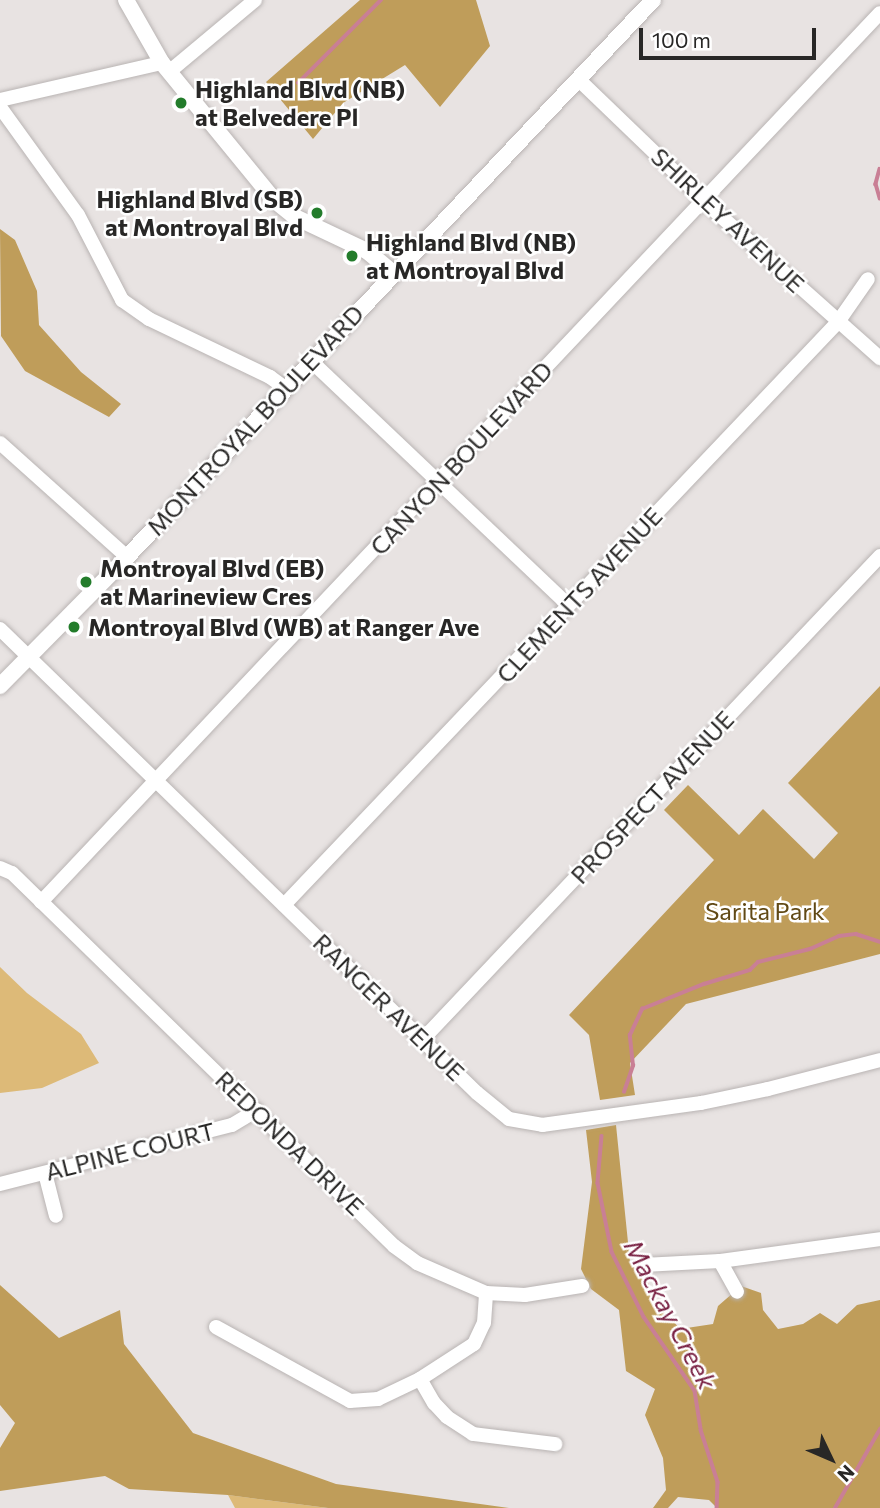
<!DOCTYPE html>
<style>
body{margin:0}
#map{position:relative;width:880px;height:1508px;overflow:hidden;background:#e8e3e2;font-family:Commissioner,sans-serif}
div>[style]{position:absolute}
.green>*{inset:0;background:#ddba78}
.forest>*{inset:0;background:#bf9d5a}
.stream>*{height:3.5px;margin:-1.75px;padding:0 1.75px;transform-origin:1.75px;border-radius:1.75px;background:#c97f95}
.roads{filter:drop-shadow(0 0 2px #b9b4b3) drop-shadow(0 0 2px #b9b4b3)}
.minor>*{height:14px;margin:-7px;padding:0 7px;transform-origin:7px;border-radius:7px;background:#fff}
.tertiary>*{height:16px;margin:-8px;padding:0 8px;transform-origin:8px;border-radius:8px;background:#fff}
.dots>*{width:19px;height:19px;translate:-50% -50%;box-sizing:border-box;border:4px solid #fff;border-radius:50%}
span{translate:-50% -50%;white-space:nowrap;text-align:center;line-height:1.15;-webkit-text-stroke:5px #fff;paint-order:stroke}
.poi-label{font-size:24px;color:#282726;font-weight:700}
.left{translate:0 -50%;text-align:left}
.right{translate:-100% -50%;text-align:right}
.street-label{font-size:24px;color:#282726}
.park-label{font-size:24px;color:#614915}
.water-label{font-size:26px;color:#792143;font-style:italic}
.north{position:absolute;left:796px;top:1424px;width:70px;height:70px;-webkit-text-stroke:5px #fff;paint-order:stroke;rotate:134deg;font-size:19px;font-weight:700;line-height:28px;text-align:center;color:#282726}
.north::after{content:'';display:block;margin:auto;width:24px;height:32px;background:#282726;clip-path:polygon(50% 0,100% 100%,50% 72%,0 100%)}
.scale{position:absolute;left:639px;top:28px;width:177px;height:32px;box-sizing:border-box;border:4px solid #282726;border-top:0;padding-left:9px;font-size:21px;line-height:24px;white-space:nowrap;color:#282726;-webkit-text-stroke:5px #fff;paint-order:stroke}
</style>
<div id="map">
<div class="green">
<i style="clip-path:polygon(0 967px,27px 993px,81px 1034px,99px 1063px,42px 1088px,0 1093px)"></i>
<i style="clip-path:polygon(228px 1495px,328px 1508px,235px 1508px)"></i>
</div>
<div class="forest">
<i style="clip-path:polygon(360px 0,476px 0,490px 46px,440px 107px,405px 65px,343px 103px,313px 139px,266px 82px)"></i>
<i style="clip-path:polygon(0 229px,15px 240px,37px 291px,39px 325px,81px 372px,121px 404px,109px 417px,25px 371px,1px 336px)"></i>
<i style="clip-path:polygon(880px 686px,880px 954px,686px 1004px,630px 1063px,635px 1095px,600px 1100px,589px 1035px,569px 1015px,714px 860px,664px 810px,688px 785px,739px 835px,763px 809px,814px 859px,838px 833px,788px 783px)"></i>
<i style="clip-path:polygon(616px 1125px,630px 1262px,646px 1275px,652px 1297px,680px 1329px,713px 1324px,718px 1306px,741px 1286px,761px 1293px,763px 1310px,778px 1329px,803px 1324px,820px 1313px,837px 1324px,857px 1305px,880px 1300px,880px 1508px,717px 1508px,709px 1500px,678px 1497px,668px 1508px,653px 1508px,666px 1490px,663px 1458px,645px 1415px,655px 1389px,626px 1371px,619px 1310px,591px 1289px,581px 1269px,592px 1182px,586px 1130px)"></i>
<i style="clip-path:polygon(0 1285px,59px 1338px,120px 1310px,124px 1344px,193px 1433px,336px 1484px,509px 1508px,328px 1508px,228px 1495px,129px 1489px,105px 1476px,0 1491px,0 1448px,15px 1423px,0 1405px)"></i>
</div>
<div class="stream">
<i style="left:298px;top:83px;width:117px;rotate:-45deg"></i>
<i style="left:880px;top:169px;width:16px;rotate:105deg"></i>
<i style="left:876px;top:184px;width:15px;rotate:74deg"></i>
<i style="left:624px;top:1092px;width:28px;rotate:-71deg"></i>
<i style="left:633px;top:1066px;width:31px;rotate:-96deg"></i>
<i style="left:630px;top:1035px;width:29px;rotate:-65deg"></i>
<i style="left:642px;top:1009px;width:67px;rotate:-22deg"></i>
<i style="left:704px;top:984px;width:48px;rotate:-16.9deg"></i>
<i style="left:750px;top:970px;width:11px;rotate:-45deg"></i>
<i style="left:758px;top:962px;width:54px;rotate:-14deg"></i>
<i style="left:810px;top:949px;width:32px;rotate:-24deg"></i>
<i style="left:839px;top:936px;width:17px;rotate:-7deg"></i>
<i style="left:856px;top:934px;width:25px;rotate:18deg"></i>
<i style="left:602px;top:1136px;width:47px;rotate:94.9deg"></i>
<i style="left:598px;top:1183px;width:70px;rotate:78.5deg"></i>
<i style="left:612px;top:1252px;width:72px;rotate:63.8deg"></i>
<i style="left:644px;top:1317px;width:90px;rotate:55.4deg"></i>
<i style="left:695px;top:1391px;width:39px;rotate:81deg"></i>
<i style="left:701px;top:1430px;width:55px;rotate:71.9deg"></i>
<i style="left:718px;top:1482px;width:26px;rotate:92deg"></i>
<i style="left:835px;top:1508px;width:91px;rotate:-60.3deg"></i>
</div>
<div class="roads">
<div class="minor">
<i style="left:169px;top:72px;width:112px;rotate:-39.9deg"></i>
<i style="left:578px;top:79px;width:192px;rotate:43.9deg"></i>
<i style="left:716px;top:212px;width:220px;rotate:41.7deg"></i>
<i style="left:0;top:100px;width:166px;rotate:-12.9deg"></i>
<i style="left:0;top:107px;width:133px;rotate:54.2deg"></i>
<i style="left:78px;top:215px;width:96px;rotate:62.6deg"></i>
<i style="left:122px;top:300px;width:33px;rotate:35deg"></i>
<i style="left:149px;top:319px;width:134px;rotate:25.6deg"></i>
<i style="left:270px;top:377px;width:19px;rotate:36deg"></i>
<i style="left:311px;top:361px;width:354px;rotate:43.5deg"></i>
<i style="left:0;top:443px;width:171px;rotate:41.9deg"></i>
<i style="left:0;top:629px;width:665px;rotate:44.21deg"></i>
<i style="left:477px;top:1093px;width:41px;rotate:39.1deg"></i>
<i style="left:509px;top:1119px;width:34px;rotate:10deg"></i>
<i style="left:542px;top:1125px;width:161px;rotate:-7.9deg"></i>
<i style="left:701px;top:1103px;width:68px;rotate:-11.8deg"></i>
<i style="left:768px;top:1089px;width:116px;rotate:-14.5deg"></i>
<i style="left:0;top:868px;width:13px;rotate:23deg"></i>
<i style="left:12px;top:873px;width:534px;rotate:44.32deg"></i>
<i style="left:394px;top:1246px;width:29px;rotate:36deg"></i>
<i style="left:417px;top:1263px;width:75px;rotate:23.5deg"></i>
<i style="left:486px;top:1293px;width:39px;rotate:3deg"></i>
<i style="left:525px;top:1295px;width:58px;rotate:-9deg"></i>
<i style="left:41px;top:902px;width:1222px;rotate:-46.66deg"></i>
<i style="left:284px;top:905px;width:804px;rotate:-46.46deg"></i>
<i style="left:838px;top:322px;width:52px;rotate:-55.1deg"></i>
<i style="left:423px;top:1039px;width:665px;rotate:-46.58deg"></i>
<i style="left:45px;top:1173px;width:44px;rotate:75.7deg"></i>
<i style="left:0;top:1184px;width:239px;rotate:-14.3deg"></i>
<i style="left:232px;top:1125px;width:29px;rotate:-31deg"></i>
<i style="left:720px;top:1261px;width:35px;rotate:61deg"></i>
<i style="left:643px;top:1265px;width:77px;rotate:-3deg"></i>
<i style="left:720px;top:1261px;width:162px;rotate:-7.8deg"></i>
<i style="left:216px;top:1327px;width:153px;rotate:28.9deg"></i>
<i style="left:350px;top:1401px;width:28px;rotate:-4deg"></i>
<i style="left:378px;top:1399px;width:47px;rotate:-25.5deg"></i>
<i style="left:420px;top:1379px;width:64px;rotate:-32.9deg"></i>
<i style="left:474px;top:1344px;width:23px;rotate:-65deg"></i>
<i style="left:484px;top:1323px;width:30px;rotate:-86deg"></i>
<i style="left:420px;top:1379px;width:28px;rotate:60deg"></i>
<i style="left:434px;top:1403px;width:19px;rotate:47deg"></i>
<i style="left:447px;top:1417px;width:31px;rotate:33deg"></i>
<i style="left:473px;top:1434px;width:83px;rotate:7deg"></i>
</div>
<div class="tertiary">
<i style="left:126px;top:0;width:73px;rotate:60.3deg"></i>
<i style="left:162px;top:63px;width:177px;rotate:50.7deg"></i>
<i style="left:274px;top:200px;width:27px;rotate:39deg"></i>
<i style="left:295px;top:217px;width:80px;rotate:25.3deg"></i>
<i style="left:367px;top:251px;width:34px;rotate:40deg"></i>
<i style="left:0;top:686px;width:181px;rotate:-45.4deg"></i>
<i style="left:127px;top:557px;width:766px;rotate:-46.64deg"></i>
</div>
</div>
<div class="dots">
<i style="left:181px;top:103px;background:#237c2b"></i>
<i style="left:317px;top:213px;background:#237c2b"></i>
<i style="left:352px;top:256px;background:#237c2b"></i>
<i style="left:86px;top:582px;background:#237c2b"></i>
<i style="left:74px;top:627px;background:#237c2b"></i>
</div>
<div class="poi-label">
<span class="left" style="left:195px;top:103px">Highland Blvd (NB)<br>at Belvedere Pl</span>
<span class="right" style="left:303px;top:213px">Highland Blvd (SB)<br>at Montroyal Blvd</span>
<span class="left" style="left:366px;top:256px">Highland Blvd (NB)<br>at Montroyal Blvd</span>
<span class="left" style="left:100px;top:582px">Montroyal Blvd (EB)<br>at Marineview Cres</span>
<span class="left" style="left:88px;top:627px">Montroyal Blvd (WB) at Ranger Ave</span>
</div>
<div class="street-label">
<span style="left:728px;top:220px;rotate:43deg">SHIRLEY AVENUE</span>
<span style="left:255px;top:420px;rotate:-47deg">MONTROYAL BOULEVARD</span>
<span style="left:461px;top:458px;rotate:-47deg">CANYON BOULEVARD</span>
<span style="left:579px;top:595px;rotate:-47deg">CLEMENTS AVENUE</span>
<span style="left:652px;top:797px;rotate:-47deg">PROSPECT AVENUE</span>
<span style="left:389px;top:1007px;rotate:44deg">RANGER AVENUE</span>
<span style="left:290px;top:1143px;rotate:44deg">REDONDA DRIVE</span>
<span style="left:130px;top:1151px;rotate:-14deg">ALPINE COURT</span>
</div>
<div class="park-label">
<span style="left:765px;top:911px">Sarita Park</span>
</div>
<div class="water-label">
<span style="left:671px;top:1314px;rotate:62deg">Mackay Creek</span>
</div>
<div class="north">N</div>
<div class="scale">100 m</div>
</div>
